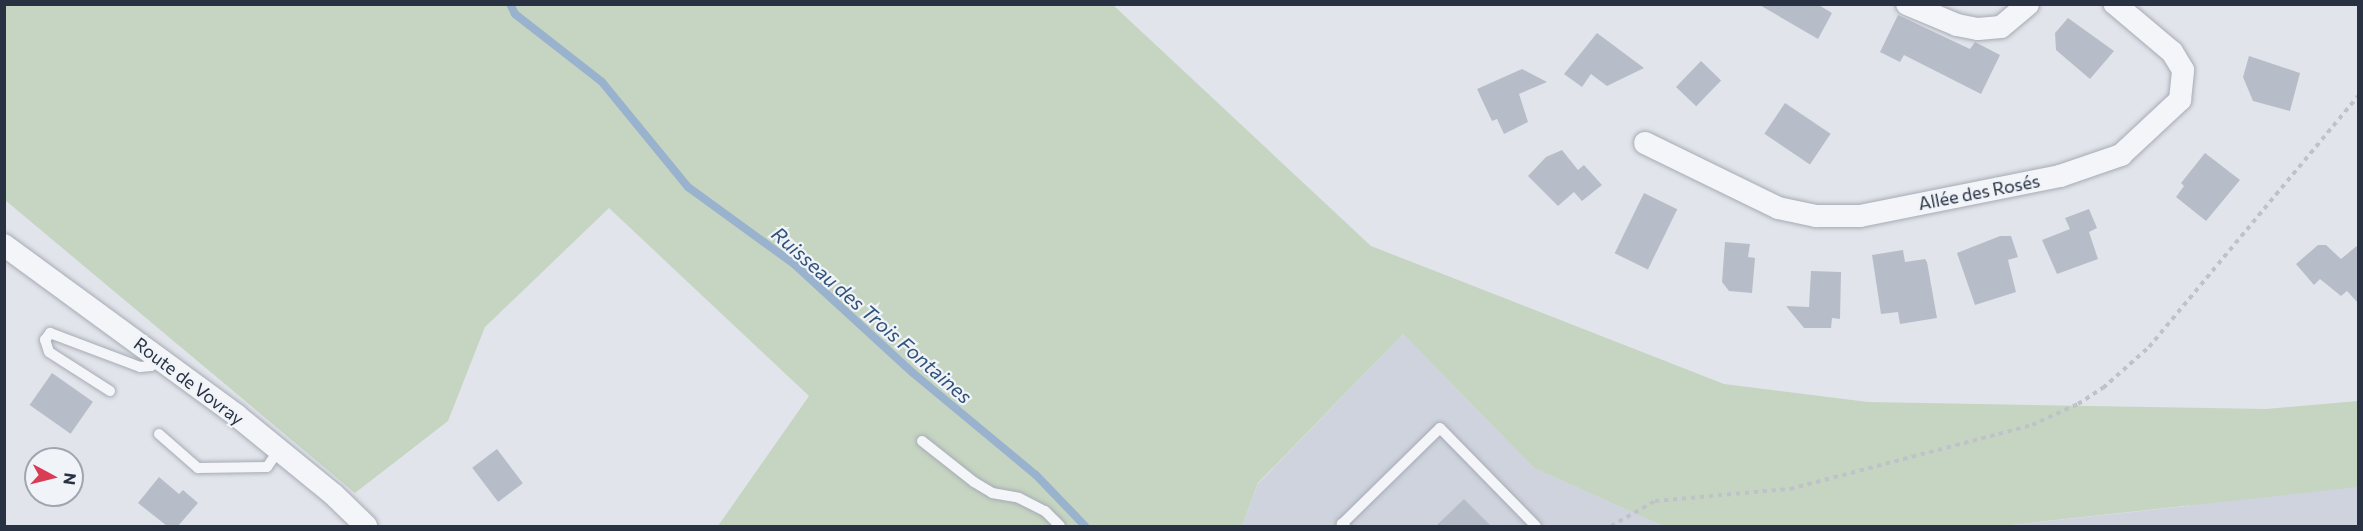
<!DOCTYPE html>
<meta charset="utf-8">
<style>
body{margin:0}
#map{position:relative;width:2363px;height:531px;overflow:hidden;background:#e1e4ea;font-family:Commissioner,sans-serif}
div>[style]{position:absolute}
.built>*{inset:0;background:#ced3dd}
.green>*{inset:0;background:#c6d5c1}
.stream>*{height:8px;margin:-4px;padding:0 4px;transform-origin:4px;border-radius:4px;background:#99b2cd}
.building>*{inset:0;background:#b7bdc8;transform-origin:0 0}
.path>*{height:4px;margin-top:-2px;transform-origin:0;background:repeating-linear-gradient(90deg,#bfc2c9 0 4.5px,transparent 0 9px)}
.roads{filter:drop-shadow(0 0 2px #a6abb5) drop-shadow(0 0 2px #a6abb5)}
.service>*{height:10px;margin:-5px;padding:0 5px;transform-origin:5px;border-radius:5px;background:#f4f5f8}
.minor>*{height:22px;margin:-11px;padding:0 11px;transform-origin:11px;border-radius:11px;background:#f4f5f8}
span{translate:-50% -50%;white-space:nowrap;text-align:center;line-height:1.15;-webkit-text-stroke:4.5px #f0f3f8;paint-order:stroke}
.street-label{font-size:18px;color:#283243}
.water-label{font-size:20px;color:#2f517a;font-style:italic}
.frame{position:absolute;inset:0;border:6px solid #283243;pointer-events:none}
.north{position:absolute;left:24px;top:447px;width:60px;height:60px;box-sizing:border-box;background:#f0f3f8;border:2px solid #a0a6b0;border-radius:50%;rotate:97deg;font-size:16px;font-weight:700;line-height:24px;text-align:center;color:#283243}
.north::after{content:'';display:block;margin:auto;width:21px;height:27px;background:#d83d55;clip-path:polygon(50% 0,100% 100%,50% 72%,0 100%)}
</style>
<div id="map">
<div class="built">
<i style="clip-path:polygon(1403px 334px,1534px 468px,1663px 526px,1242px 526px,1258px 484px)"></i>
<i style="clip-path:polygon(2358px 446px,2358px 526px,2001px 526px,2188px 506px)"></i>
</div>
<div class="green">
<i style="clip-path:polygon(4px 5px,1113px 5px,1371px 246px,1724px 384px,1868px 402px,2266px 409px,2358px 401px,2358px 487px,2001px 526px,1663px 526px,1534px 468px,1403px 334px,1258px 483px,1242px 526px,718px 526px,809px 396px,609px 208px,485px 327px,448px 421px,355px 493px,5px 200px)"></i>
</div>
<div class="stream">
<i style="left:510px;top:4px;width:11px;rotate:63deg"></i>
<i style="left:515px;top:14px;width:110px;rotate:38deg"></i>
<i style="left:602px;top:82px;width:136px;rotate:50.7deg"></i>
<i style="left:688px;top:187px;width:131px;rotate:36deg"></i>
<i style="left:794px;top:264px;width:161px;rotate:42.5deg"></i>
<i style="left:913px;top:373px;width:160px;rotate:39.7deg"></i>
<i style="left:1036px;top:475px;width:71px;rotate:46.1deg"></i>
</div>
<div class="building">
<i style="clip-path:polygon(1758px 4px,1817px 4px,1832px 13px,1818px 39px)"></i>
<i style="clip-path:polygon(1898px 15px,1970px 49px,1975px 42px,2000px 55px,1981px 94px,1904px 55px,1900px 62px,1880px 52px)"></i>
<i style="clip-path:polygon(2068px 18px,2114px 51px,2090px 79px,2056px 50px,2055px 33px)"></i>
<i style="clip-path:polygon(1597px 33px,1644px 68px,1607px 86px,1591px 74px,1582px 87px,1564px 74px)"></i>
<i style="clip-path:polygon(2249px 56px,2300px 73px,2290px 111px,2253px 101px,2243px 77px)"></i>
<i style="left:1701px;top:61px;width:28px;height:36px;rotate:44deg"></i>
<i style="clip-path:polygon(1522px 69px,1547px 82px,1519px 94px,1528px 122px,1504px 134px,1497px 119px,1492px 121px,1477px 89px)"></i>
<i style="left:1785px;top:103px;width:55px;height:37px;rotate:34deg"></i>
<i style="clip-path:polygon(1562px 150px,1578px 170px,1584px 165px,1602px 185px,1582px 201px,1574px 192px,1558px 206px,1528px 176px,1546px 157px)"></i>
<i style="clip-path:polygon(2205px 153px,2240px 180px,2206px 221px,2176px 197px,2184px 186px,2181px 183px)"></i>
<i style="left:1644px;top:193px;width:37px;height:67px;rotate:26deg"></i>
<i style="clip-path:polygon(2089px 209px,2097px 228px,2089px 232px,2098px 259px,2057px 274px,2042px 240px,2070px 229px,2065px 218px)"></i>
<i style="clip-path:polygon(2000px 236px,2011px 236px,2018px 257px,2008px 260px,2016px 292px,1975px 305px,1957px 253px)"></i>
<i style="clip-path:polygon(1725px 242px,1750px 244px,1748px 257px,1755px 258px,1752px 293px,1729px 291px,1722px 282px)"></i>
<i style="clip-path:polygon(2318px 245px,2326px 245px,2341px 259px,2358px 245px,2358px 303px,2347px 291px,2341px 296px,2320px 279px,2314px 285px,2296px 264px)"></i>
<i style="clip-path:polygon(1903px 250px,1905px 262px,1925px 259px,1927px 262px,1937px 318px,1900px 324px,1898px 312px,1881px 314px,1872px 255px)"></i>
<i style="clip-path:polygon(1811px 271px,1841px 272px,1840px 319px,1832px 318px,1831px 328px,1804px 328px,1786px 306px,1809px 307px)"></i>
<i style="left:52px;top:373px;width:50px;height:39px;rotate:35deg"></i>
<i style="left:497px;top:449px;width:43px;height:31px;rotate:53deg"></i>
<i style="clip-path:polygon(159px 477px,179px 494px,183px 490px,198px 503px,178px 526px,167px 526px,138px 503px)"></i>
<i style="clip-path:polygon(1464px 499px,1491px 526px,1436px 526px)"></i>
</div>
<div class="path">
<i style="left:1611px;top:526px;width:51px;rotate:-29.6deg"></i>
<i style="left:1655px;top:501px;width:136px;rotate:-5.1deg"></i>
<i style="left:1790px;top:489px;width:250px;rotate:-14.8deg"></i>
<i style="left:2032px;top:425px;width:51px;rotate:-24.5deg"></i>
<i style="left:2078px;top:404px;width:30px;rotate:-33deg"></i>
<i style="left:2103px;top:388px;width:62px;rotate:-41.7deg"></i>
<i style="left:2149px;top:347px;width:327px;rotate:-50.2deg"></i>
</div>
<div class="roads">
<div class="service">
<i style="left:110px;top:391px;width:72px;rotate:-147.4deg"></i>
<i style="left:49px;top:352px;width:13px;rotate:-108deg"></i>
<i style="left:45px;top:340px;width:9px;rotate:-54deg"></i>
<i style="left:50px;top:333px;width:96px;rotate:20.7deg"></i>
<i style="left:140px;top:367px;width:11px;rotate:-5deg"></i>
<i style="left:151px;top:366px;width:11px;rotate:-49deg"></i>
<i style="left:159px;top:434px;width:52px;rotate:41.1deg"></i>
<i style="left:198px;top:468px;width:69px;rotate:-0.8deg"></i>
<i style="left:267px;top:467px;width:21px;rotate:-55deg"></i>
<i style="left:922px;top:441px;width:66px;rotate:38.3deg"></i>
<i style="left:974px;top:482px;width:21px;rotate:31deg"></i>
<i style="left:992px;top:493px;width:27px;rotate:10deg"></i>
<i style="left:1019px;top:498px;width:29px;rotate:27deg"></i>
<i style="left:1045px;top:511px;width:21px;rotate:45deg"></i>
<i style="left:1345px;top:526px;width:4px;rotate:-146deg"></i>
<i style="left:1342px;top:524px;width:137px;rotate:-44.4deg"></i>
<i style="left:1440px;top:428px;width:137px;rotate:45.6deg"></i>
</div>
<div class="minor">
<i style="left:1907px;top:4px;width:54px;rotate:22.8deg"></i>
<i style="left:1957px;top:25px;width:21px;rotate:11deg"></i>
<i style="left:1978px;top:29px;width:23px;rotate:-5deg"></i>
<i style="left:2001px;top:27px;width:35px;rotate:-40deg"></i>
<i style="left:1645px;top:143px;width:148px;rotate:26deg"></i>
<i style="left:1778px;top:208px;width:39px;rotate:12deg"></i>
<i style="left:1816px;top:216px;width:44px"></i>
<i style="left:1860px;top:216px;width:204px;rotate:-11.3deg"></i>
<i style="left:2060px;top:176px;width:65px;rotate:-19deg"></i>
<i style="left:2121px;top:155px;width:81px;rotate:-43deg"></i>
<i style="left:2180px;top:100px;width:30px;rotate:-84deg"></i>
<i style="left:2183px;top:70px;width:21px;rotate:-121deg"></i>
<i style="left:2172px;top:52px;width:75px;rotate:-139.9deg"></i>
<i style="left:4px;top:245px;width:288px;rotate:36.2deg"></i>
<i style="left:236px;top:415px;width:125px;rotate:39.2deg"></i>
<i style="left:333px;top:494px;width:46px;rotate:44.1deg"></i>
</div>
</div>
<div class="street-label">
<span style="left:1979px;top:192px;rotate:-11deg">Allée des Rosés</span>
<span style="left:189px;top:381px;rotate:37deg">Route de Vovray</span>
</div>
<div class="water-label">
<span style="left:872px;top:315px;rotate:41deg">Ruisseau des Trois Fontaines</span>
</div>
<div class="frame"></div>
<div class="north">N</div>
</div>
